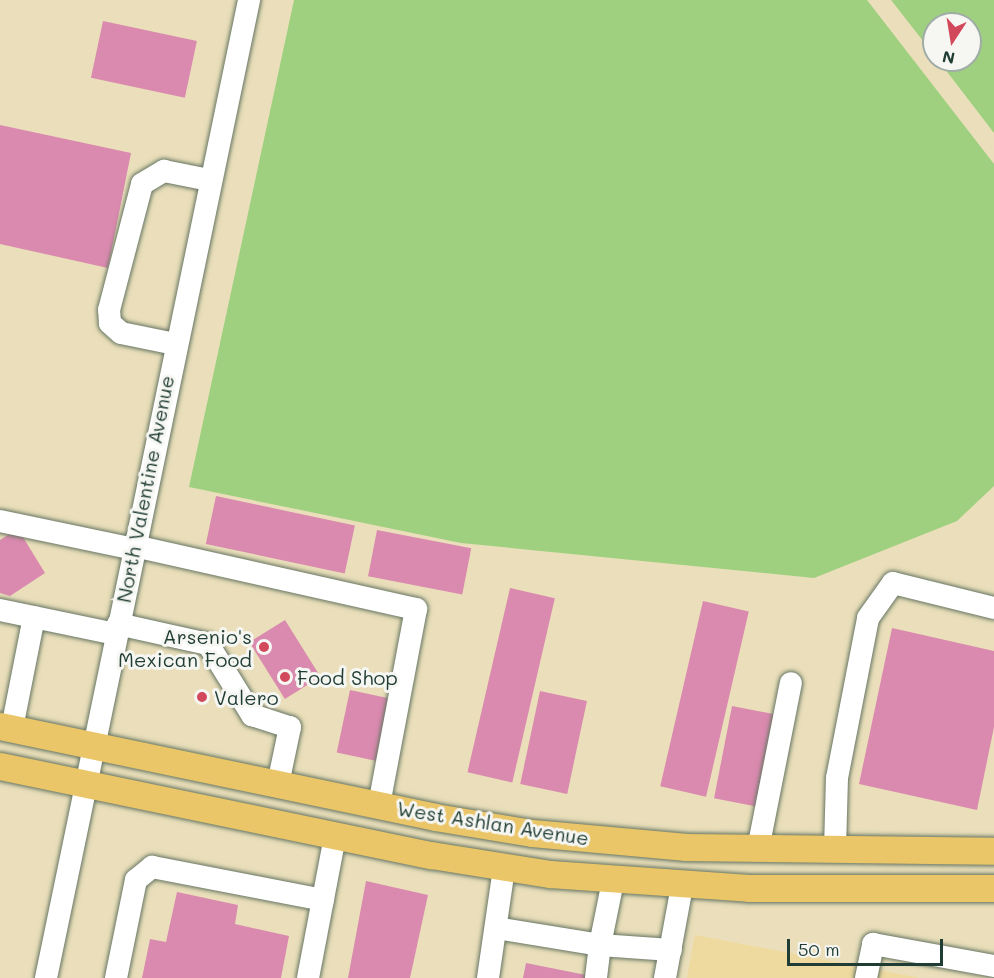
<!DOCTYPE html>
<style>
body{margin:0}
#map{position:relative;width:994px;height:978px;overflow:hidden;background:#eadfba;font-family:Mali,sans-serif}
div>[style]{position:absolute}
.green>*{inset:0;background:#9fd080}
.sand>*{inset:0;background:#eeda9e}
.building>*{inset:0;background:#da8aaf;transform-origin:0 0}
.roads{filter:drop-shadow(0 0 2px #667663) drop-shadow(0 0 2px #667663)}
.minor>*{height:22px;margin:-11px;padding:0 11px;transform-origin:11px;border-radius:11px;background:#fff}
.major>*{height:27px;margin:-13.5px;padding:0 13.5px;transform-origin:13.5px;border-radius:13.5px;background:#ebc669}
.dots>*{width:16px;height:16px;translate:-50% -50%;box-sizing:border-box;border:3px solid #f6f6f2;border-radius:50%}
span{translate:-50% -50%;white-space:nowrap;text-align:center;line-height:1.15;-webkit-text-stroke:6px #f6f6f2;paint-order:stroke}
.street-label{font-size:20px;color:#1f3d34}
.poi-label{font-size:20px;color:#1f3d34}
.right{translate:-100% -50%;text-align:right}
.left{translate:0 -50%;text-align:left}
.north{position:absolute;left:922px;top:12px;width:60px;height:60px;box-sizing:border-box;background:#f6f6f2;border:2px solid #a0aca6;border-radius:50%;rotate:192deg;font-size:16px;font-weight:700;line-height:24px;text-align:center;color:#1f3d34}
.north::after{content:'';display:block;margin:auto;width:21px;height:27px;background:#d1495b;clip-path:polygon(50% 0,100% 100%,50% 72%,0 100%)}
.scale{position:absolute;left:787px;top:939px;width:156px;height:27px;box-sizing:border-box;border:3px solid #1f3d34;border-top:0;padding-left:8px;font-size:18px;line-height:21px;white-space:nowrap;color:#1f3d34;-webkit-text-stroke:4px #f6f6f2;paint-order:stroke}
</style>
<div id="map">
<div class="green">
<i style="clip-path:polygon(294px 0,867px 0,994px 164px,994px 486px,957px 521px,814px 578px,461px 543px,189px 487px)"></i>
<i style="clip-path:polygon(891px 0,994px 0,994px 133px,938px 60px,970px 60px,970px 24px,934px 24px,934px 55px)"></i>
</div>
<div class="sand">
<i style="clip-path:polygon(695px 935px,920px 978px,687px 978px)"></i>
</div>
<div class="building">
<i style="left:103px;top:21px;width:96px;height:58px;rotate:12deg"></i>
<i style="clip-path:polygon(0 125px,131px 153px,108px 268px,0 244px)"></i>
<i style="left:216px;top:496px;width:142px;height:49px;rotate:12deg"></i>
<i style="clip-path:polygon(18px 529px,45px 573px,10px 596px,0 593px,0 540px)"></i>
<i style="left:377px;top:530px;width:96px;height:47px;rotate:11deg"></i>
<i style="left:510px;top:588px;width:46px;height:189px;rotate:13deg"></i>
<i style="left:703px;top:601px;width:47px;height:190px;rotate:13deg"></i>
<i style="left:285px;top:620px;width:67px;height:42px;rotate:58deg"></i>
<i style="clip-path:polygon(892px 628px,994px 651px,994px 727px,977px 810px,859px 784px)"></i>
<i style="left:350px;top:690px;width:42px;height:64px;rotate:12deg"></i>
<i style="left:540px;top:691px;width:48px;height:95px;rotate:12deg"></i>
<i style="left:732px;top:706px;width:47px;height:94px;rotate:11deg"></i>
<i style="clip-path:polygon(366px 881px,428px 895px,410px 978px,348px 978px)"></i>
<i style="clip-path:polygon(177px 892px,238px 905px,235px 924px,289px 936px,281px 978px,142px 978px,150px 939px,166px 942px)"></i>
<i style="clip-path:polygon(526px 963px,586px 975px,585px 978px,523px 978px)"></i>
</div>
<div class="roads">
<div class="minor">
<i style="left:175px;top:344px;width:55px;rotate:-168.5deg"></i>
<i style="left:121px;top:333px;width:15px;rotate:-138deg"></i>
<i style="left:110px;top:323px;width:13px;rotate:-94deg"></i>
<i style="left:109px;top:310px;width:130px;rotate:-75.3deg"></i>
<i style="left:142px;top:184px;width:26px;rotate:-31deg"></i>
<i style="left:164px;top:171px;width:46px;rotate:11.3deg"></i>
<i style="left:0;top:521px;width:137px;rotate:11.8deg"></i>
<i style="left:134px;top:546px;width:289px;rotate:12.6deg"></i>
<i style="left:416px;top:609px;width:199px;rotate:100.7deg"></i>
<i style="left:0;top:610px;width:118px;rotate:11.7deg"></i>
<i style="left:118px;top:624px;width:92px;rotate:12.5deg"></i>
<i style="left:208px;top:644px;width:84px;rotate:58.2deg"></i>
<i style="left:252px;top:715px;width:40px;rotate:18deg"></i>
<i style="left:290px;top:727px;width:58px;rotate:101.9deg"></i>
<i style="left:12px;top:728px;width:113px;rotate:-78.8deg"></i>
<i style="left:758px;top:849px;width:169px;rotate:-78.8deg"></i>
<i style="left:835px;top:849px;width:71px;rotate:-88.4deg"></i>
<i style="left:837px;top:778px;width:163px;rotate:-79deg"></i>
<i style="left:868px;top:618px;width:43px;rotate:-54.5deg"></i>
<i style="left:893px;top:583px;width:104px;rotate:13.9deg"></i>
<i style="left:613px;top:881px;width:65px;rotate:101.5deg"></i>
<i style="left:600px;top:945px;width:71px;rotate:4deg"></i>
<i style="left:496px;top:928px;width:105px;rotate:9.3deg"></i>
<i style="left:600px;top:945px;width:33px;rotate:97deg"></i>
<i style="left:46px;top:978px;width:999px;rotate:-78.27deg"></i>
<i style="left:116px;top:978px;width:100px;rotate:-78.5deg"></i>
<i style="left:136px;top:880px;width:21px;rotate:-39deg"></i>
<i style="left:152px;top:867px;width:174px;rotate:10.9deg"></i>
<i style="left:308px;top:978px;width:145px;rotate:-79.2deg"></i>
<i style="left:488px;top:978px;width:111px;rotate:-81.7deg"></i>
<i style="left:665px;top:978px;width:94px;rotate:-79.5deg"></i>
<i style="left:866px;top:978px;width:35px;rotate:-78deg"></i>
<i style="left:873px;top:944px;width:123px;rotate:10.3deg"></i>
</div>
<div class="major">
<i style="left:0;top:726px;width:444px;rotate:11.8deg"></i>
<i style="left:435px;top:817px;width:98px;rotate:9.4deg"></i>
<i style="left:532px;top:833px;width:155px;rotate:5.2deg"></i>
<i style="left:686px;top:847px;width:308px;rotate:0.7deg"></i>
<i style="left:0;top:766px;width:440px;rotate:11.7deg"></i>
<i style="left:431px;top:855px;width:121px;rotate:9.1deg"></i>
<i style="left:550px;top:874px;width:199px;rotate:4deg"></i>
<i style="left:749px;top:888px;width:245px"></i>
</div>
</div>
<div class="dots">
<i style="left:264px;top:647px;background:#d1495b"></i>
<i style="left:285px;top:677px;background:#d1495b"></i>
<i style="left:202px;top:697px;background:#d1495b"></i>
</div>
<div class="street-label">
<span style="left:145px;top:489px;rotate:-79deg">North Valentine Avenue</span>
<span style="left:493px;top:823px;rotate:9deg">West Ashlan Avenue</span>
</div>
<div class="poi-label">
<span class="right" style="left:252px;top:648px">Arsenio's<br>Mexican Food</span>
<span class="left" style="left:297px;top:677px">Food Shop</span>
<span class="left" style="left:214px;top:697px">Valero</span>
</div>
<div class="north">N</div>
<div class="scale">50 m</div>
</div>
